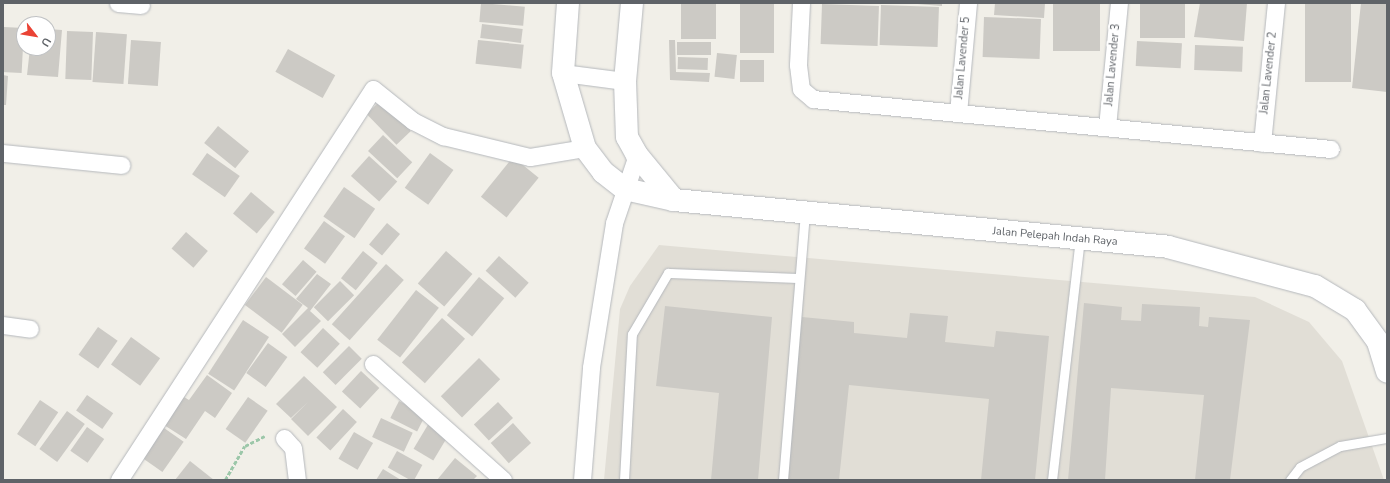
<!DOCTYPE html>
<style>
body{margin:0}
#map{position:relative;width:1390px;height:483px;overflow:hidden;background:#f1efe8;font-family:"Nunito Sans",sans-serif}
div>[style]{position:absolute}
.education>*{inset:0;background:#e1ded6}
.building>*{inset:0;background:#cccac5;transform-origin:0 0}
.path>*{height:2.5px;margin-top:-1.25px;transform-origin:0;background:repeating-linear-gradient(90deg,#9cc7a9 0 4px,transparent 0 6px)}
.roads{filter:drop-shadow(0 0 1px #b5b8bc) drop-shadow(0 0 1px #b5b8bc)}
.lane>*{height:9px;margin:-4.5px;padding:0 4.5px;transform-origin:4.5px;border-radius:4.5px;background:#fff}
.street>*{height:17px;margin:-8.5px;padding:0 8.5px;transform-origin:8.5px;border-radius:8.5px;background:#fff}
.secondary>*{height:22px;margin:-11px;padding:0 11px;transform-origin:11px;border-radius:11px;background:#fff}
span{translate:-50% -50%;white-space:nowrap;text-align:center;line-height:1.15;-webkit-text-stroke:4px #fff;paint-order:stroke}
.street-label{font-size:11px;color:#5f6368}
.frame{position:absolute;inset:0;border:4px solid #5f6368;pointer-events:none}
.north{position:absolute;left:16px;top:16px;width:40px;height:40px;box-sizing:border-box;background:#fff;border:1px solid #bfc1c3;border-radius:50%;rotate:121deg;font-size:11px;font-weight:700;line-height:16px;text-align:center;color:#5f6368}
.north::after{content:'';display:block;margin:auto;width:14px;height:18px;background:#ea4335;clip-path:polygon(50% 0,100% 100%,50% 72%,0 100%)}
</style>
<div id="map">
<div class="education">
<i style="clip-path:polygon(659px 245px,1255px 297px,1309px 322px,1342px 361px,1384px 480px,604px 480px,620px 309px,630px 286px)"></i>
</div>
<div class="building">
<i style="left:481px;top:3px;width:44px;height:19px;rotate:5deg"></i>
<i style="left:681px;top:3px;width:35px;height:36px"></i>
<i style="left:740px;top:3px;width:34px;height:50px"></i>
<i style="clip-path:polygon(905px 3px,942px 3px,942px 6px)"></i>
<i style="clip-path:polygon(995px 3px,1045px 3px,1044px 18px,994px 15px)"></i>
<i style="left:1053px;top:3px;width:47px;height:48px"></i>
<i style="left:1140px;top:3px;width:45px;height:35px"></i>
<i style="clip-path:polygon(1200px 3px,1247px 3px,1244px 41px,1194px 37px)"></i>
<i style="left:1305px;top:3px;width:46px;height:79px"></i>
<i style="clip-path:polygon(1361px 3px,1387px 3px,1387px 92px,1352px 88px)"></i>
<i style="left:822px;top:4px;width:57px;height:40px;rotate:2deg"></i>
<i style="left:881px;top:5px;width:58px;height:40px;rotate:2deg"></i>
<i style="left:984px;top:17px;width:57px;height:40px;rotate:2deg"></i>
<i style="left:482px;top:24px;width:41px;height:14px;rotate:7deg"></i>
<i style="left:4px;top:27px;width:20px;height:45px;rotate:3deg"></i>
<i style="clip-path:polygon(48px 29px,62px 30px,58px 77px,27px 75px,30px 48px,48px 48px)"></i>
<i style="left:67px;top:31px;width:26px;height:48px;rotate:2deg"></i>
<i style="left:96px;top:32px;width:31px;height:50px;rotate:4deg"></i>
<i style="left:131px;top:40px;width:30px;height:44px;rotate:4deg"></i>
<i style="left:478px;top:40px;width:46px;height:24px;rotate:6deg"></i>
<i style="clip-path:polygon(669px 40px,675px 40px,676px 72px,710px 73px,709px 82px,670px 80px)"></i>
<i style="left:1137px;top:41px;width:45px;height:25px;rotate:3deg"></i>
<i style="left:677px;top:42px;width:34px;height:13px"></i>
<i style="left:1195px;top:45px;width:48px;height:25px;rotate:2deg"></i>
<i style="left:288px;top:49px;width:54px;height:26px;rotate:29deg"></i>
<i style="left:717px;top:53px;width:20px;height:24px;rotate:6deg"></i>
<i style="left:678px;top:57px;width:30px;height:12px;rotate:2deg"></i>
<i style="left:740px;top:60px;width:24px;height:22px"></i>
<i style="clip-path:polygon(3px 75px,8px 76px,6px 105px,3px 105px)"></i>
<i style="left:381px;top:100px;width:43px;height:20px;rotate:46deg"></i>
<i style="left:218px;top:126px;width:40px;height:22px;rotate:39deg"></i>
<i style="left:383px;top:135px;width:40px;height:22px;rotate:43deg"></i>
<i style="left:207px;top:153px;width:40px;height:26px;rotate:35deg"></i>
<i style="left:430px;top:153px;width:29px;height:43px;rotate:36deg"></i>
<i style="left:369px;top:156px;width:38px;height:27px;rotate:42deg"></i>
<i style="left:513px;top:157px;width:33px;height:51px;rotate:39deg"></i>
<i style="left:344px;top:187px;width:38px;height:36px;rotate:35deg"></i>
<i style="left:251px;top:192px;width:31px;height:28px;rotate:40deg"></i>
<i style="left:324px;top:221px;width:26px;height:34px;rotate:36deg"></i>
<i style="left:387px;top:223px;width:17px;height:28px;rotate:40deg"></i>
<i style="left:186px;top:232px;width:29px;height:22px;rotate:41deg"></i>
<i style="left:363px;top:251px;width:19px;height:35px;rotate:39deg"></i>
<i style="left:446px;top:251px;width:35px;height:43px;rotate:41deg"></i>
<i style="left:499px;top:256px;width:40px;height:20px;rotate:42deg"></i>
<i style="left:303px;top:260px;width:18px;height:32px;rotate:41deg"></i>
<i style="left:386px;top:264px;width:24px;height:81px;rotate:42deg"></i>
<i style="clip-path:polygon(317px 274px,331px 284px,310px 311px,321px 321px,295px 347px,282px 334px,308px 308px,296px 299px)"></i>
<i style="left:266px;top:277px;width:46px;height:35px;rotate:37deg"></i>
<i style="left:479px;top:277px;width:33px;height:50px;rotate:40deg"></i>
<i style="left:340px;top:281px;width:20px;height:37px;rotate:45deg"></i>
<i style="left:416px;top:290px;width:29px;height:63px;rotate:38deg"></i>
<i style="clip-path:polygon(1084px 303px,1122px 307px,1121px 320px,1141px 321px,1142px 304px,1200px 307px,1199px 326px,1208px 327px,1209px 317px,1250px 320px,1230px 480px,1195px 480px,1204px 395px,1111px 388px,1105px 480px,1068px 480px)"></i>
<i style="clip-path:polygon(665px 306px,772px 317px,758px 480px,711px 480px,719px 393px,656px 386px)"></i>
<i style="clip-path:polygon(910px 313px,948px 316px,945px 342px,994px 347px,996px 331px,1049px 336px,1035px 480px,981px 480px,989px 399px,849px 385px,839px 480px,786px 480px,802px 317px,854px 322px,854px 333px,907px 338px)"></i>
<i style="left:442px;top:318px;width:31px;height:60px;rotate:42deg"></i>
<i style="left:243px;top:320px;width:31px;height:64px;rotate:33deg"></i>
<i style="left:98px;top:327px;width:24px;height:34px;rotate:35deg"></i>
<i style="left:323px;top:328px;width:23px;height:33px;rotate:43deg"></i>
<i style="left:131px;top:337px;width:36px;height:34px;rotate:36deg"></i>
<i style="left:268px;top:343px;width:24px;height:37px;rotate:36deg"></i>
<i style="left:349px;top:346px;width:18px;height:37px;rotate:45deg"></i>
<i style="left:479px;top:358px;width:30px;height:54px;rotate:45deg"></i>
<i style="left:361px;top:371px;width:25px;height:28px;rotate:43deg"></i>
<i style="clip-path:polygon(207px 375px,232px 393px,215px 418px,205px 411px,186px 439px,164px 425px,184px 397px,189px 400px)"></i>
<i style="clip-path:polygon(304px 376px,337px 407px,308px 436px,291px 419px,308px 402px,291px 418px,276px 404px)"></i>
<i style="left:87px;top:395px;width:32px;height:19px;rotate:35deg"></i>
<i style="left:248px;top:397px;width:24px;height:39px;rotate:35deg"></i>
<i style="left:40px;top:400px;width:22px;height:41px;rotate:34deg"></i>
<i style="left:399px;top:401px;width:30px;height:19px;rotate:27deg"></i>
<i style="left:498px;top:402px;width:22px;height:33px;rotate:47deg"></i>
<i style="left:343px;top:409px;width:19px;height:39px;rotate:43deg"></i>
<i style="left:67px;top:411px;width:22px;height:47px;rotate:36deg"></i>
<i style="left:381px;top:418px;width:35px;height:21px;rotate:25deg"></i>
<i style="left:429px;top:423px;width:23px;height:30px;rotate:31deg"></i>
<i style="left:513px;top:423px;width:27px;height:30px;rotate:48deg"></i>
<i style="left:87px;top:427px;width:21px;height:29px;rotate:35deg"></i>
<i style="left:164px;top:428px;width:24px;height:37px;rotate:35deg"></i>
<i style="left:354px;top:432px;width:22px;height:31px;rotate:30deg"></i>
<i style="left:397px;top:451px;width:29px;height:19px;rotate:29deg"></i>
<i style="clip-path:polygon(455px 458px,477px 476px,473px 480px,437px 480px)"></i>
<i style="clip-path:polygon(190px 461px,214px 480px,175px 480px)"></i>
<i style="clip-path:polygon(383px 469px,401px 480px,376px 480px)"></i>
</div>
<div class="path">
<i style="left:225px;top:480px;width:39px;rotate:-60deg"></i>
<i style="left:245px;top:446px;width:22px;rotate:-27deg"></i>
</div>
<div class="roads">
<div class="lane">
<i style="left:624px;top:480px;width:146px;rotate:-86.9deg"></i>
<i style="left:632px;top:334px;width:71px;rotate:-59.5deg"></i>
<i style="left:668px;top:273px;width:131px;rotate:2.2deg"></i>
<i style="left:783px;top:480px;width:268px;rotate:-85.3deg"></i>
<i style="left:1052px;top:480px;width:243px;rotate:-83.4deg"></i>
<i style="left:1290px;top:480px;width:16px;rotate:-52deg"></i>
<i style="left:1300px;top:467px;width:45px;rotate:-27.7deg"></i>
<i style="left:1340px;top:446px;width:48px;rotate:-9.7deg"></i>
</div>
<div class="street">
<i style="left:118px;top:3px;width:23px;rotate:5deg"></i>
<i style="left:801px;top:3px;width:62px;rotate:92.8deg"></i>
<i style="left:798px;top:65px;width:24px;rotate:83deg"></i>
<i style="left:801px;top:89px;width:16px;rotate:40deg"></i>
<i style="left:813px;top:99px;width:520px;rotate:5.51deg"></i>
<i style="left:563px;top:73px;width:63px;rotate:7.4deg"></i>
<i style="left:958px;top:113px;width:110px;rotate:-84.8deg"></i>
<i style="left:1107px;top:127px;width:125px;rotate:-84.5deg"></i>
<i style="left:1262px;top:143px;width:141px;rotate:-84.3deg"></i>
<i style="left:3px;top:153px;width:119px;rotate:5.8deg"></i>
<i style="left:3px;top:325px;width:27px;rotate:8deg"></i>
<i style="left:373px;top:364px;width:174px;rotate:41.7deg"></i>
<i style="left:284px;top:438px;width:13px;rotate:48deg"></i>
<i style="left:293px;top:448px;width:32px;rotate:83deg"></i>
<i style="left:119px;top:480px;width:466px;rotate:-57deg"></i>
<i style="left:373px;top:89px;width:51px;rotate:38.7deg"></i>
<i style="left:413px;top:121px;width:34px;rotate:27deg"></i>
<i style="left:443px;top:136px;width:89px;rotate:13.6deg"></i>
<i style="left:530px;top:157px;width:56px;rotate:-9.3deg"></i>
<i style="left:582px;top:480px;width:113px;rotate:-85.4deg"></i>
<i style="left:591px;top:367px;width:146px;rotate:-80.9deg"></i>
<i style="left:614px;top:223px;width:72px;rotate:-71.3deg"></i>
</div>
<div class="secondary">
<i style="left:568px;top:3px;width:70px;rotate:94.1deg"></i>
<i style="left:563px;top:73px;width:78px;rotate:73.7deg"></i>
<i style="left:585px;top:148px;width:30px;rotate:53deg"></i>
<i style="left:603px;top:172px;width:28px;rotate:38deg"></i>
<i style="left:625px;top:189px;width:50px;rotate:12.7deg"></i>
<i style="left:674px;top:200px;width:496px;rotate:5.4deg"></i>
<i style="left:1168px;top:247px;width:152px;rotate:14.9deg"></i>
<i style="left:1315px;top:286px;width:47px;rotate:31deg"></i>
<i style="left:1355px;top:310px;width:39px;rotate:54deg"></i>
<i style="left:1378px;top:342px;width:31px;rotate:73deg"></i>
<i style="left:632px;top:3px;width:78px;rotate:95.1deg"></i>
<i style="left:625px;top:81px;width:56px;rotate:88deg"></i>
<i style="left:627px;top:137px;width:21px;rotate:61deg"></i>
<i style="left:637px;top:155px;width:58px;rotate:50.6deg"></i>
</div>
</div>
<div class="street-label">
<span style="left:963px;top:58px;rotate:-85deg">Jalan Lavender 5</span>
<span style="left:1113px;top:65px;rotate:-85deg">Jalan Lavender 3</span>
<span style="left:1269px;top:73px;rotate:-84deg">Jalan Lavender 2</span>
<span style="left:1055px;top:237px;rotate:5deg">Jalan Pelepah Indah Raya</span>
</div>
<div class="frame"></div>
<div class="north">U</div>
</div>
